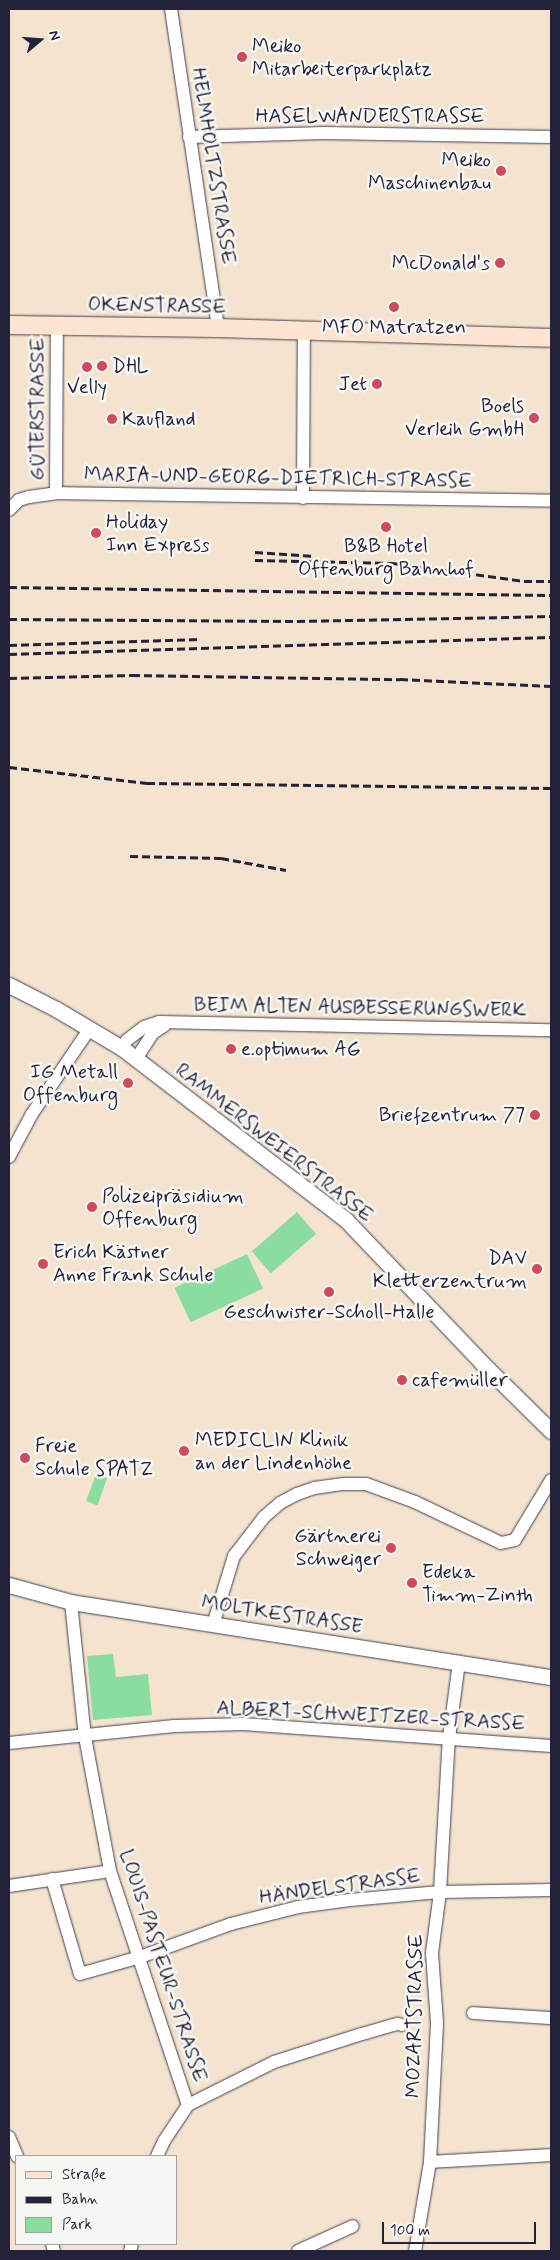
<!DOCTYPE html>
<meta charset="utf-8">
<style>
body{margin:0}
#map{position:relative;width:560px;height:2260px;overflow:hidden;background:#f4e4cf;font-family:Mynerve,sans-serif}
div>[style]{position:absolute}
.green>*{inset:0;background:#8add9e;transform-origin:0 0}
.roads{filter:drop-shadow(0 0 1px #423f51) drop-shadow(0 0 1px #423f51)}
.minor>*{height:12px;margin:-6px;padding:0 6px;transform-origin:6px;border-radius:6px;background:#fff}
.tertiary>*{height:15px;margin:-7.5px;padding:0 7.5px;transform-origin:7.5px;border-radius:7.5px;background:#fff}
.secondary>*{height:18px;margin:-9px;padding:0 9px;transform-origin:9px;border-radius:9px;background:#fde4d0}
.rail>*{height:3px;margin-top:-1.5px;transform-origin:0;background:repeating-linear-gradient(90deg,#22223b 0 8px,transparent 0 12px)}
.dots>*{width:14px;height:14px;translate:-50% -50%;box-sizing:border-box;border:2px solid #f6f6f2;border-radius:50%}
span{translate:-50% -50%;white-space:nowrap;text-align:center;line-height:1.15;-webkit-text-stroke:5px #f6f6f2;paint-order:stroke}
.poi-label{font-size:20px;color:#22223b}
.left{translate:0 -50%;text-align:left}
.right{translate:-100% -50%;text-align:right}
.street-label{font-size:20px;color:#22223b}
.frame{position:absolute;inset:0;border:10px solid #22223b;pointer-events:none}
.legend{position:absolute;left:15px;top:2155px;width:162px;height:90px;box-sizing:border-box;background:#f6f6f2;border:1px solid #a1a1a9;margin:0;padding:6px 9px;list-style:none;font-size:15px;color:#22223b}
.legend li{display:flex;align-items:center;gap:10px;height:25px}
.legend b{width:25px;border:1px solid #a1a1a9}
.north{position:absolute;left:15px;top:15px;width:50px;height:50px;-webkit-text-stroke:4px #f6f6f2;paint-order:stroke;rotate:72deg;font-size:14px;font-weight:700;line-height:20px;text-align:center;color:#22223b}
.north::after{content:'';display:block;margin:auto;width:18px;height:22px;background:#22223b;clip-path:polygon(50% 0,100% 100%,50% 72%,0 100%)}
.scale{position:absolute;left:382px;top:2222px;width:154px;height:22px;box-sizing:border-box;border:2px solid #22223b;border-top:0;padding-left:6px;font-size:15px;line-height:18px;white-space:nowrap;color:#22223b;-webkit-text-stroke:4px #f6f6f2;paint-order:stroke}
</style>
<div id="map">
<div class="green">
<i style="left:297px;top:1212px;width:29px;height:60px;rotate:49deg"></i>
<i style="left:247px;top:1254px;width:38px;height:80px;rotate:65deg"></i>
<i style="left:96px;top:1474px;width:12px;height:29px;rotate:20deg"></i>
<i style="clip-path:polygon(113px 1654px,116px 1677px,148px 1674px,152px 1715px,93px 1720px,87px 1656px)"></i>
</div>
<div class="roads">
<div class="minor">
<i style="left:171px;top:9px;width:322px;rotate:81.6deg"></i>
<i style="left:189px;top:137px;width:135px;rotate:-1.7deg"></i>
<i style="left:324px;top:133px;width:227px;rotate:1deg"></i>
<i style="left:56px;top:493px;width:167px;rotate:-89.7deg"></i>
<i style="left:303px;top:498px;width:168px;rotate:-89.7deg"></i>
<i style="left:9px;top:510px;width:14px;rotate:-45deg"></i>
<i style="left:19px;top:500px;width:10px;rotate:-17deg"></i>
<i style="left:29px;top:497px;width:27px;rotate:-8deg"></i>
<i style="left:56px;top:493px;width:495px;rotate:0.9deg"></i>
<i style="left:122px;top:1048px;width:9px;rotate:-58deg"></i>
<i style="left:127px;top:1040px;width:21px;rotate:-37deg"></i>
<i style="left:144px;top:1027px;width:16px;rotate:-18deg"></i>
<i style="left:159px;top:1022px;width:392px;rotate:1.2deg"></i>
<i style="left:136px;top:1059px;width:31px;rotate:-57deg"></i>
<i style="left:153px;top:1033px;width:14px;rotate:-34deg"></i>
<i style="left:9px;top:1157px;width:49px;rotate:-61.9deg"></i>
<i style="left:32px;top:1114px;width:104px;rotate:-56deg"></i>
<i style="left:71px;top:1602px;width:136px;rotate:84.1deg"></i>
<i style="left:85px;top:1737px;width:136px;rotate:79.4deg"></i>
<i style="left:110px;top:1871px;width:247px;rotate:71.6deg"></i>
<i style="left:213px;top:1625px;width:72px;rotate:-73.1deg"></i>
<i style="left:234px;top:1556px;width:49px;rotate:-52.4deg"></i>
<i style="left:264px;top:1517px;width:21px;rotate:-41deg"></i>
<i style="left:280px;top:1503px;width:19px;rotate:-28deg"></i>
<i style="left:297px;top:1494px;width:18px;rotate:-19deg"></i>
<i style="left:314px;top:1488px;width:30px;rotate:-8deg"></i>
<i style="left:344px;top:1484px;width:22px"></i>
<i style="left:366px;top:1484px;width:52px;rotate:20.2deg"></i>
<i style="left:415px;top:1502px;width:95px;rotate:25.5deg"></i>
<i style="left:501px;top:1543px;width:14px;rotate:-12deg"></i>
<i style="left:515px;top:1540px;width:70px;rotate:-59deg"></i>
<i style="left:9px;top:1743px;width:166px;rotate:-5.9deg"></i>
<i style="left:174px;top:1726px;width:69px;rotate:-1.7deg"></i>
<i style="left:243px;top:1724px;width:309px;rotate:4.1deg"></i>
<i style="left:52px;top:1879px;width:99px;rotate:73.6deg"></i>
<i style="left:80px;top:1974px;width:62px;rotate:-15.8deg"></i>
<i style="left:140px;top:1957px;width:97px;rotate:-19.9deg"></i>
<i style="left:231px;top:1924px;width:69px;rotate:-14.2deg"></i>
<i style="left:298px;top:1907px;width:52px;rotate:-7.7deg"></i>
<i style="left:350px;top:1900px;width:90px;rotate:-5.1deg"></i>
<i style="left:440px;top:1892px;width:111px;rotate:-1deg"></i>
<i style="left:9px;top:1886px;width:102px;rotate:-8.4deg"></i>
<i style="left:473px;top:2013px;width:78px;rotate:3.7deg"></i>
<i style="left:9px;top:2137px;width:21px;rotate:67deg"></i>
<i style="left:157px;top:2156px;width:17px;rotate:-65deg"></i>
<i style="left:164px;top:2141px;width:43px;rotate:-56.3deg"></i>
<i style="left:188px;top:2105px;width:96px;rotate:-26.6deg"></i>
<i style="left:274px;top:2062px;width:92px;rotate:-17.7deg"></i>
<i style="left:362px;top:2034px;width:37px;rotate:-16deg"></i>
<i style="left:398px;top:2024px;width:4px;rotate:14deg"></i>
<i style="left:430px;top:2162px;width:121px;rotate:-3.3deg"></i>
<i style="left:52px;top:2244px;width:7px;rotate:74deg"></i>
<i style="left:130px;top:2251px;width:7px;rotate:-74deg"></i>
<i style="left:298px;top:2251px;width:60px;rotate:-24.4deg"></i>
<i style="left:415px;top:2251px;width:90px;rotate:-80.4deg"></i>
<i style="left:430px;top:2162px;width:139px;rotate:-87.1deg"></i>
<i style="left:437px;top:2023px;width:70px;rotate:-94.1deg"></i>
<i style="left:432px;top:1953px;width:62px;rotate:-82.5deg"></i>
<i style="left:440px;top:1892px;width:154px;rotate:-86.7deg"></i>
<i style="left:449px;top:1738px;width:77px;rotate:-82.5deg"></i>
</div>
<div class="tertiary">
<i style="left:9px;top:985px;width:53px;rotate:27.1deg"></i>
<i style="left:56px;top:1009px;width:77px;rotate:30.6deg"></i>
<i style="left:122px;top:1048px;width:282px;rotate:37.5deg"></i>
<i style="left:346px;top:1220px;width:197px;rotate:46.4deg"></i>
<i style="left:482px;top:1363px;width:97px;rotate:44.6deg"></i>
<i style="left:9px;top:1585px;width:64px;rotate:15.3deg"></i>
<i style="left:71px;top:1602px;width:486px;rotate:8.9deg"></i>
</div>
<div class="secondary">
<i style="left:9px;top:325px;width:209px;rotate:0.8deg"></i>
<i style="left:218px;top:328px;width:333px;rotate:1.7deg"></i>
</div>
</div>
<div class="rail">
<i style="left:255px;top:552px;width:60px;rotate:3.8deg"></i>
<i style="left:255px;top:560px;width:138px;rotate:1.2deg"></i>
<i style="left:393px;top:563px;width:132px;rotate:7.8deg"></i>
<i style="left:524px;top:581px;width:27px"></i>
<i style="left:9px;top:587px;width:542px;rotate:0.85deg"></i>
<i style="left:9px;top:619px;width:288px;rotate:0.4deg"></i>
<i style="left:297px;top:621px;width:254px;rotate:-1.1deg"></i>
<i style="left:9px;top:645px;width:192px;rotate:-1.8deg"></i>
<i style="left:9px;top:654px;width:542px;rotate:-1.8deg"></i>
<i style="left:9px;top:678px;width:123px;rotate:-1.4deg"></i>
<i style="left:132px;top:675px;width:268px;rotate:0.9deg"></i>
<i style="left:400px;top:679px;width:151px;rotate:2.7deg"></i>
<i style="left:9px;top:767px;width:139px;rotate:6.6deg"></i>
<i style="left:147px;top:783px;width:404px;rotate:0.7deg"></i>
<i style="left:130px;top:856px;width:91px;rotate:1.3deg"></i>
<i style="left:221px;top:858px;width:66px;rotate:10.5deg"></i>
</div>
<div class="dots">
<i style="left:242px;top:57px;background:#d1495b"></i>
<i style="left:501px;top:171px;background:#d1495b"></i>
<i style="left:500px;top:263px;background:#d1495b"></i>
<i style="left:394px;top:307px;background:#d1495b"></i>
<i style="left:102px;top:366px;background:#d1495b"></i>
<i style="left:87px;top:367px;background:#d1495b"></i>
<i style="left:377px;top:384px;background:#d1495b"></i>
<i style="left:534px;top:418px;background:#d1495b"></i>
<i style="left:112px;top:419px;background:#d1495b"></i>
<i style="left:386px;top:527px;background:#d1495b"></i>
<i style="left:96px;top:533px;background:#d1495b"></i>
<i style="left:231px;top:1049px;background:#d1495b"></i>
<i style="left:128px;top:1083px;background:#d1495b"></i>
<i style="left:535px;top:1115px;background:#d1495b"></i>
<i style="left:92px;top:1207px;background:#d1495b"></i>
<i style="left:43px;top:1264px;background:#d1495b"></i>
<i style="left:537px;top:1269px;background:#d1495b"></i>
<i style="left:329px;top:1292px;background:#d1495b"></i>
<i style="left:402px;top:1380px;background:#d1495b"></i>
<i style="left:184px;top:1451px;background:#d1495b"></i>
<i style="left:25px;top:1458px;background:#d1495b"></i>
<i style="left:391px;top:1548px;background:#d1495b"></i>
<i style="left:412px;top:1583px;background:#d1495b"></i>
</div>
<div class="poi-label">
<span class="left" style="left:252px;top:58px">Meiko<br>Mitarbeiterparkplatz</span>
<span class="right" style="left:491px;top:172px">Meiko<br>Maschinenbau</span>
<span class="right" style="left:490px;top:263px">McDonald's</span>
<span style="left:394px;top:327px">MFO Matratzen</span>
<span class="left" style="left:112px;top:366px">DHL</span>
<span class="right" style="left:367px;top:384px">Jet</span>
<span style="left:87px;top:387px">Velly</span>
<span class="right" style="left:524px;top:418px">Boels<br>Verleih GmbH</span>
<span class="left" style="left:122px;top:419px">Kaufland</span>
<span class="left" style="left:106px;top:534px">Holiday<br>Inn Express</span>
<span style="left:386px;top:558px">B&amp;B Hotel<br>Offenburg Bahnhof</span>
<span class="left" style="left:241px;top:1049px">e.optimum AG</span>
<span class="right" style="left:118px;top:1084px">IG Metall<br>Offenburg</span>
<span class="right" style="left:525px;top:1115px">Briefzentrum 77</span>
<span class="left" style="left:102px;top:1208px">Polizeipräsidium<br>Offenburg</span>
<span class="left" style="left:53px;top:1264px">Erich Kästner<br>Anne Frank Schule</span>
<span class="right" style="left:527px;top:1270px">DAV<br>Kletterzentrum</span>
<span style="left:329px;top:1312px">Geschwister-Scholl-Halle</span>
<span class="left" style="left:412px;top:1380px">cafemüller</span>
<span class="left" style="left:195px;top:1452px">MEDICLIN Klinik<br>an der Lindenhöhe</span>
<span class="left" style="left:35px;top:1458px">Freie<br>Schule SPATZ</span>
<span class="right" style="left:381px;top:1548px">Gärtnerei<br>Schweiger</span>
<span class="left" style="left:422px;top:1584px">Edeka<br>Timm-Zinth</span>
</div>
<div class="street-label">
<span style="left:370px;top:116px">HASELWANDERSTRASSE</span>
<span style="left:213px;top:166px;rotate:81deg">HELMHOLTZSTRASSE</span>
<span style="left:157px;top:306px;rotate:1deg">OKENSTRASSE</span>
<span style="left:38px;top:409px;rotate:-90deg">GÜTERSTRASSE</span>
<span style="left:278px;top:478px;rotate:1deg">MARIA-UND-GEORG-DIETRICH-STRASSE</span>
<span style="left:360px;top:1008px;rotate:1deg">BEIM ALTEN AUSBESSERUNGSWERK</span>
<span style="left:274px;top:1143px;rotate:38deg">RAMMERSWEIERSTRASSE</span>
<span style="left:282px;top:1615px;rotate:9deg">MOLTKESTRASSE</span>
<span style="left:371px;top:1716px;rotate:3deg">ALBERT-SCHWEITZER-STRASSE</span>
<span style="left:340px;top:1887px;rotate:-8deg">HÄNDELSTRASSE</span>
<span style="left:163px;top:1966px;rotate:72deg">LOUIS-PASTEUR-STRASSE</span>
<span style="left:415px;top:2016px;rotate:-89deg">MOZARTSTRASSE</span>
</div>
<div class="frame"></div>
<ul class="legend">
<li><b style="height:6px;background:#fde4d0"></b>Straße</li>
<li><b style="height:6px;background:#22223b"></b>Bahn</li>
<li><b style="height:14px;background:#8add9e"></b>Park</li>
</ul>
<div class="north">N</div>
<div class="scale">100 m</div>
</div>
